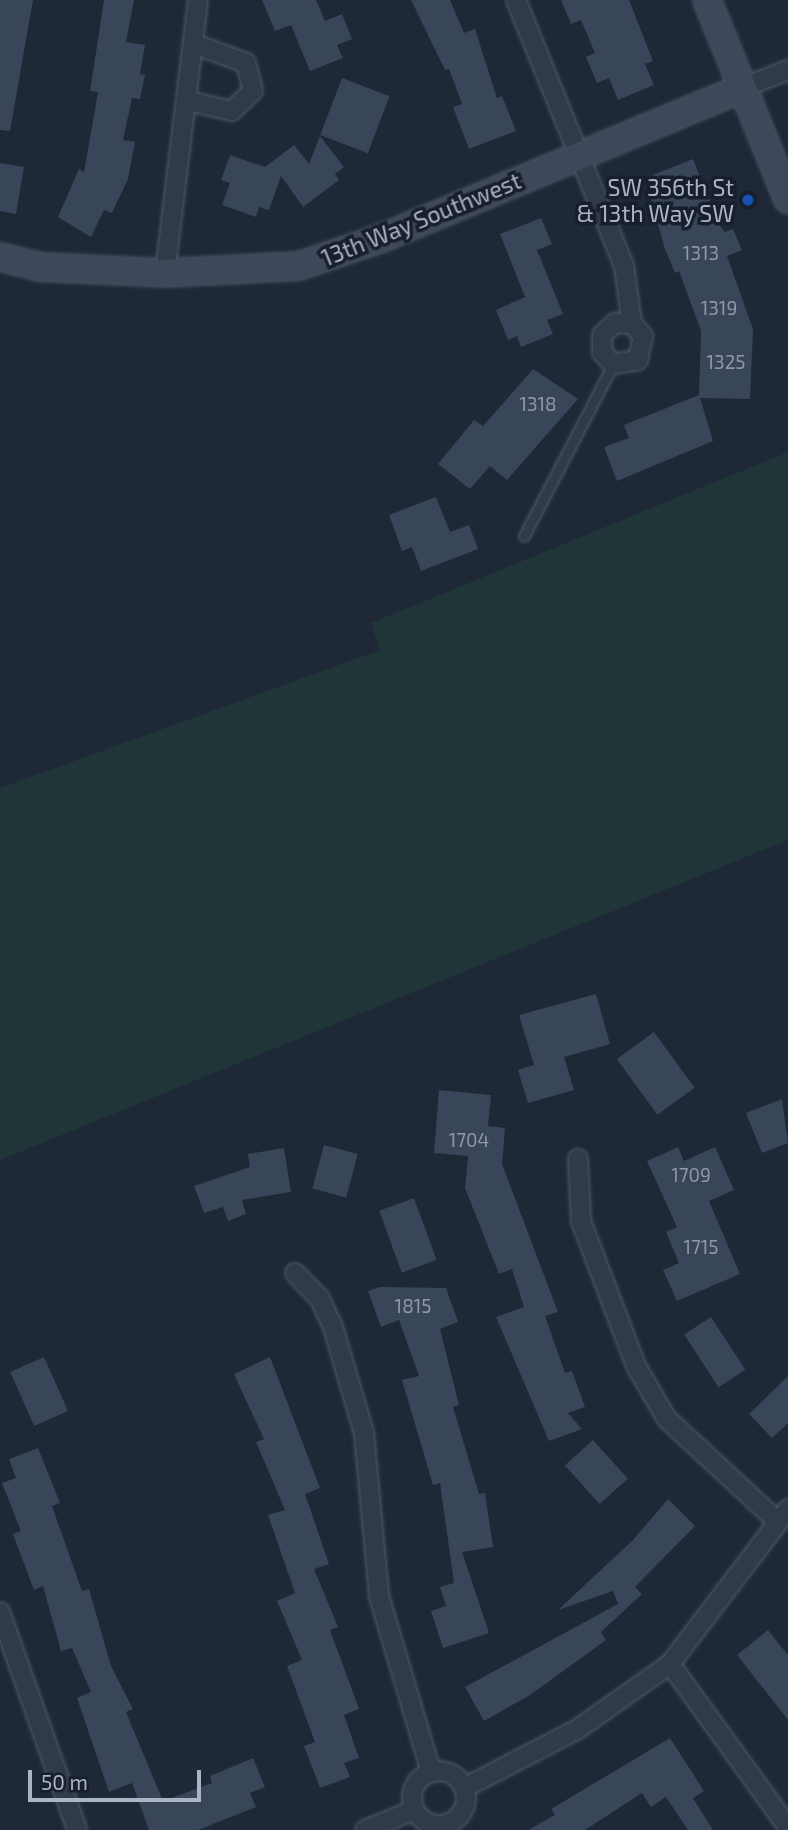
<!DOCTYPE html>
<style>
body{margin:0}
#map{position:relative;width:788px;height:1830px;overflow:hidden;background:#1e2837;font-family:"Exo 2",sans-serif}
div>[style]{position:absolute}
.green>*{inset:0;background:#203538}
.building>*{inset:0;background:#394558;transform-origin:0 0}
.roads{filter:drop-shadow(0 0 2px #4f5766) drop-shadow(0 0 2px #4f5766)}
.lane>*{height:9px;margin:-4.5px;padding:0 4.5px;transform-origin:4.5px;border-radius:4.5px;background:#313a48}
.street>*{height:18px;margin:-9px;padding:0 9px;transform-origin:9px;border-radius:9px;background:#313a48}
.street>.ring{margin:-9px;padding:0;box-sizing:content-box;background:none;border:18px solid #313a48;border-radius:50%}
.secondary>*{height:26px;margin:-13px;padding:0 13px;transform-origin:13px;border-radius:13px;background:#3f485b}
.dots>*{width:19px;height:19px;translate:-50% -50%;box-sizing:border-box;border:4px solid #171f2c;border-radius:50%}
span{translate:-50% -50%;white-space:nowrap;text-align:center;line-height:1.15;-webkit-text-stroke:7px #171f2c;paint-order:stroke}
.number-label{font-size:19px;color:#8e98aa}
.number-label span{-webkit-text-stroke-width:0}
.poi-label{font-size:23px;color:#abb4c5}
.right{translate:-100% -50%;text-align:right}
.street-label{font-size:23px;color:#abb4c5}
.scale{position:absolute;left:28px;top:1770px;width:173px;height:32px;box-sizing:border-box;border:4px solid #abb4c5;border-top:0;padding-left:9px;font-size:21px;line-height:24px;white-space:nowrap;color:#abb4c5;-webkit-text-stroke:5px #171f2c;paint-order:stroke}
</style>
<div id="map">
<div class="green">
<i style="clip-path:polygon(788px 452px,788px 840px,0 1160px,0 788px,380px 650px,371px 623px)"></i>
</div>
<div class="building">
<i style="clip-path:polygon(0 0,33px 0,10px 131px,0 130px)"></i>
<i style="clip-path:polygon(104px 0,134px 0,126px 42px,145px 45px,140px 74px,145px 75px,140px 99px,132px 98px,123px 140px,135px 142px,128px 179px,112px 213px,104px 210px,91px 237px,58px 217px,79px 169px,84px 172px,98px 92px,90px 91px)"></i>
<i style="clip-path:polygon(262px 0,316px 0,325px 21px,342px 14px,352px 39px,337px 45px,343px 58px,310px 71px,291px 25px,275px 31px)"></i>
<i style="clip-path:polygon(411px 0,450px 0,464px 33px,475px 29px,497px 98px,502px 96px,516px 131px,469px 149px,453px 107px,462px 104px,449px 69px,445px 70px)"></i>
<i style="clip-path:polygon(561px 0,629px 0,653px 61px,645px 64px,654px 85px,618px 100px,609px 78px,597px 83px,586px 57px,595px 53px,581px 20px,571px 24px)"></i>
<i style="left:342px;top:78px;width:51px;height:61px;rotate:21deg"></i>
<i style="clip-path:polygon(320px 136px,344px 167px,335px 174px,339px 180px,303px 207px,281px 176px,269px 210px,259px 207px,256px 217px,222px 205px,230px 183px,221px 180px,230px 155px,265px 167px,294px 145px,309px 164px)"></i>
<i style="clip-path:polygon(693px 159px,720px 226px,725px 232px,733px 229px,742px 250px,727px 256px,753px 329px,750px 399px,700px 398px,713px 441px,617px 481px,604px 447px,629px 438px,624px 425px,699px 395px,701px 331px,679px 271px,675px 273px,665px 249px,645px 178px)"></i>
<i style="clip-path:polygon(0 163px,24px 167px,16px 214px,0 211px)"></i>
<i style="clip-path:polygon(541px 218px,552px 244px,537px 250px,563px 314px,547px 320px,553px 334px,521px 347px,517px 336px,508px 340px,496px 310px,525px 297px,500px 234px)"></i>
<i style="clip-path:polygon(533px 369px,578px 399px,507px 480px,490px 466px,470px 489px,438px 464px,474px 420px,483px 426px)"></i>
<i style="clip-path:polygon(436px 497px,450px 532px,469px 525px,478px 549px,421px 571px,412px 547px,402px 551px,389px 515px)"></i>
<i style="clip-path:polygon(596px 994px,610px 1044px,564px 1057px,574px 1090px,528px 1103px,518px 1070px,534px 1065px,519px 1015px)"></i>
<i style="left:654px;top:1032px;width:69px;height:46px;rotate:54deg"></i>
<i style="clip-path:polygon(439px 1090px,491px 1095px,488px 1126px,505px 1128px,502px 1164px,558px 1312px,545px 1316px,565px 1373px,572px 1371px,585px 1407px,568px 1413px,582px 1429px,549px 1441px,496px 1317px,524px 1307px,512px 1269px,499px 1274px,465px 1188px,468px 1156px,434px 1153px)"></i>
<i style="clip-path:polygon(782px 1099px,788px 1143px,762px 1153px,746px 1113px)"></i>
<i style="left:324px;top:1145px;width:35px;height:45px;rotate:15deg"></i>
<i style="clip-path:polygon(678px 1147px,684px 1161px,715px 1147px,734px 1190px,709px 1201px,740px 1274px,677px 1301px,663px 1270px,679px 1263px,666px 1232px,677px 1227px,647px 1161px)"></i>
<i style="clip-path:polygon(284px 1148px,291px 1192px,242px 1200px,246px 1214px,228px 1221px,223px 1207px,204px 1213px,194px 1186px,250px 1167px,248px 1154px)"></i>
<i style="left:414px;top:1198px;width:66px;height:37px;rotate:70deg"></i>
<i style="clip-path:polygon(380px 1287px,446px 1288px,458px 1322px,440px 1329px,459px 1405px,453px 1407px,479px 1494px,485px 1493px,493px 1547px,462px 1552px,489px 1633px,443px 1648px,431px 1611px,446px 1606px,440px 1587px,454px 1583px,440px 1483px,433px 1485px,402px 1380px,419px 1376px,399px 1320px,381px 1327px,368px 1291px)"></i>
<i style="left:711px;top:1317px;width:63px;height:32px;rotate:57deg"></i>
<i style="left:44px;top:1357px;width:59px;height:37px;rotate:66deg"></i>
<i style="clip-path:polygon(270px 1357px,320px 1488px,305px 1494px,329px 1564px,314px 1569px,338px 1627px,330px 1630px,359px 1709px,344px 1715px,359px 1758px,344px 1763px,350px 1777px,320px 1788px,304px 1746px,315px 1742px,287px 1666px,302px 1660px,277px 1601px,295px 1593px,268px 1515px,285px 1510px,256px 1442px,264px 1439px,234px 1374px)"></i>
<i style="clip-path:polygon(788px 1376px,788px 1423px,772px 1438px,749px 1414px)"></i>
<i style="left:593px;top:1440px;width:52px;height:38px;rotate:48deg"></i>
<i style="clip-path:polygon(38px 1448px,60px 1503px,52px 1506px,82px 1591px,89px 1589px,111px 1666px,133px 1709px,126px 1712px,163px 1801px,212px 1783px,210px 1776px,253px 1758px,265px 1787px,250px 1793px,256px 1807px,198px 1830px,149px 1830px,132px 1783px,109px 1792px,77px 1698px,91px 1692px,72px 1648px,61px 1651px,43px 1586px,34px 1590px,13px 1534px,21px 1531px,2px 1483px,16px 1478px,9px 1459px)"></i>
<i style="clip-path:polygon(668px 1499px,695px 1526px,635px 1587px,642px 1594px,601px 1632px,606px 1640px,530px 1695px,484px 1721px,465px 1687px,618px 1604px,613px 1591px,558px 1610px,633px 1540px)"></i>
<i style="clip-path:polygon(768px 1630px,788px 1655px,788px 1720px,737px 1655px)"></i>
<i style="clip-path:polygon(670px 1738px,704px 1791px,693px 1798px,713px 1830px,688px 1830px,666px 1797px,651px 1807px,642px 1793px,585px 1830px,528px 1830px,555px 1815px,551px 1809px)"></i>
</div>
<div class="roads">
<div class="lane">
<i style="left:524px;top:536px;width:194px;rotate:-62.6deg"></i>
</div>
<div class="street">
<i style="left:516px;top:0;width:287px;rotate:67.9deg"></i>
<i style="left:624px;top:266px;width:59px;rotate:82.1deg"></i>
<i style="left:632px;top:324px;width:16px;rotate:47deg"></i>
<i style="left:643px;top:336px;width:25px;rotate:102deg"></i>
<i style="left:638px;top:360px;width:25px;rotate:171deg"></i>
<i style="left:613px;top:364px;width:16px;rotate:-133deg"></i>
<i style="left:602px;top:352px;width:17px;rotate:-90deg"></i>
<i style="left:602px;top:335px;width:18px;rotate:-43deg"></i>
<i style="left:615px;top:323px;width:17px;rotate:3deg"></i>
<i style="left:742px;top:88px;width:49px;rotate:-21.4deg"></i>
<i style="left:188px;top:101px;width:45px;rotate:12.8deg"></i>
<i style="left:232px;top:111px;width:29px;rotate:-44deg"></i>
<i style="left:253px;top:91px;width:29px;rotate:-104deg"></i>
<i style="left:246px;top:63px;width:52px;rotate:-159.8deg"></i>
<i style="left:165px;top:273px;width:275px;rotate:-83.1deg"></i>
<i style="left:578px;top:1159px;width:62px;rotate:87.2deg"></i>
<i style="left:581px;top:1221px;width:155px;rotate:69.2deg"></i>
<i style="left:636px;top:1366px;width:61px;rotate:59.7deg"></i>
<i style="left:667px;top:1419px;width:150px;rotate:42.8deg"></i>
<i style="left:295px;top:1273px;width:36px;rotate:46deg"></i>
<i style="left:320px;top:1299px;width:31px;rotate:65deg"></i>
<i style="left:333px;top:1327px;width:110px;rotate:73.7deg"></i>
<i style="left:364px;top:1433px;width:164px;rotate:84.7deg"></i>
<i style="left:379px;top:1596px;width:184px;rotate:73.5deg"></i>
<i style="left:0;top:1612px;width:231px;rotate:70.5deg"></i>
<i style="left:670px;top:1664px;width:201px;rotate:54.1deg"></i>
<i class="ring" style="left:412px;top:1771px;width:36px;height:36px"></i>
<i style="left:464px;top:1788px;width:128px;rotate:-27.4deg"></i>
<i style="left:578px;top:1729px;width:113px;rotate:-35.2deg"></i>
<i style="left:670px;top:1664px;width:195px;rotate:-52.7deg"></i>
<i style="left:365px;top:1830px;width:53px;rotate:-22.2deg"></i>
</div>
<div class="secondary">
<i style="left:707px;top:0;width:215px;rotate:67.9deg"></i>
<i style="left:0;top:257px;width:41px;rotate:14deg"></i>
<i style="left:40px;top:267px;width:125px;rotate:2.7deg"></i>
<i style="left:165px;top:273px;width:134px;rotate:-3deg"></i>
<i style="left:299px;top:266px;width:88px;rotate:-18.6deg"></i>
<i style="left:382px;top:238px;width:390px;rotate:-22.6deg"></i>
</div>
</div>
<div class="dots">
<i style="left:748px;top:200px;background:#1a4fb4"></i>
</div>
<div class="number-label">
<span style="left:701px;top:253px">1313</span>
<span style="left:719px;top:308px">1319</span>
<span style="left:726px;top:362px">1325</span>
<span style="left:538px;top:404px">1318</span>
<span style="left:469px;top:1140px">1704</span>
<span style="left:691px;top:1175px">1709</span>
<span style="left:701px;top:1247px">1715</span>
<span style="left:413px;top:1306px">1815</span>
</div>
<div class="poi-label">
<span class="right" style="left:734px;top:200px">SW 356th St<br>&amp; 13th Way SW</span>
</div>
<div class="street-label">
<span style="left:421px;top:219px;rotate:-22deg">13th Way Southwest</span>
</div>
<div class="scale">50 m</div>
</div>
